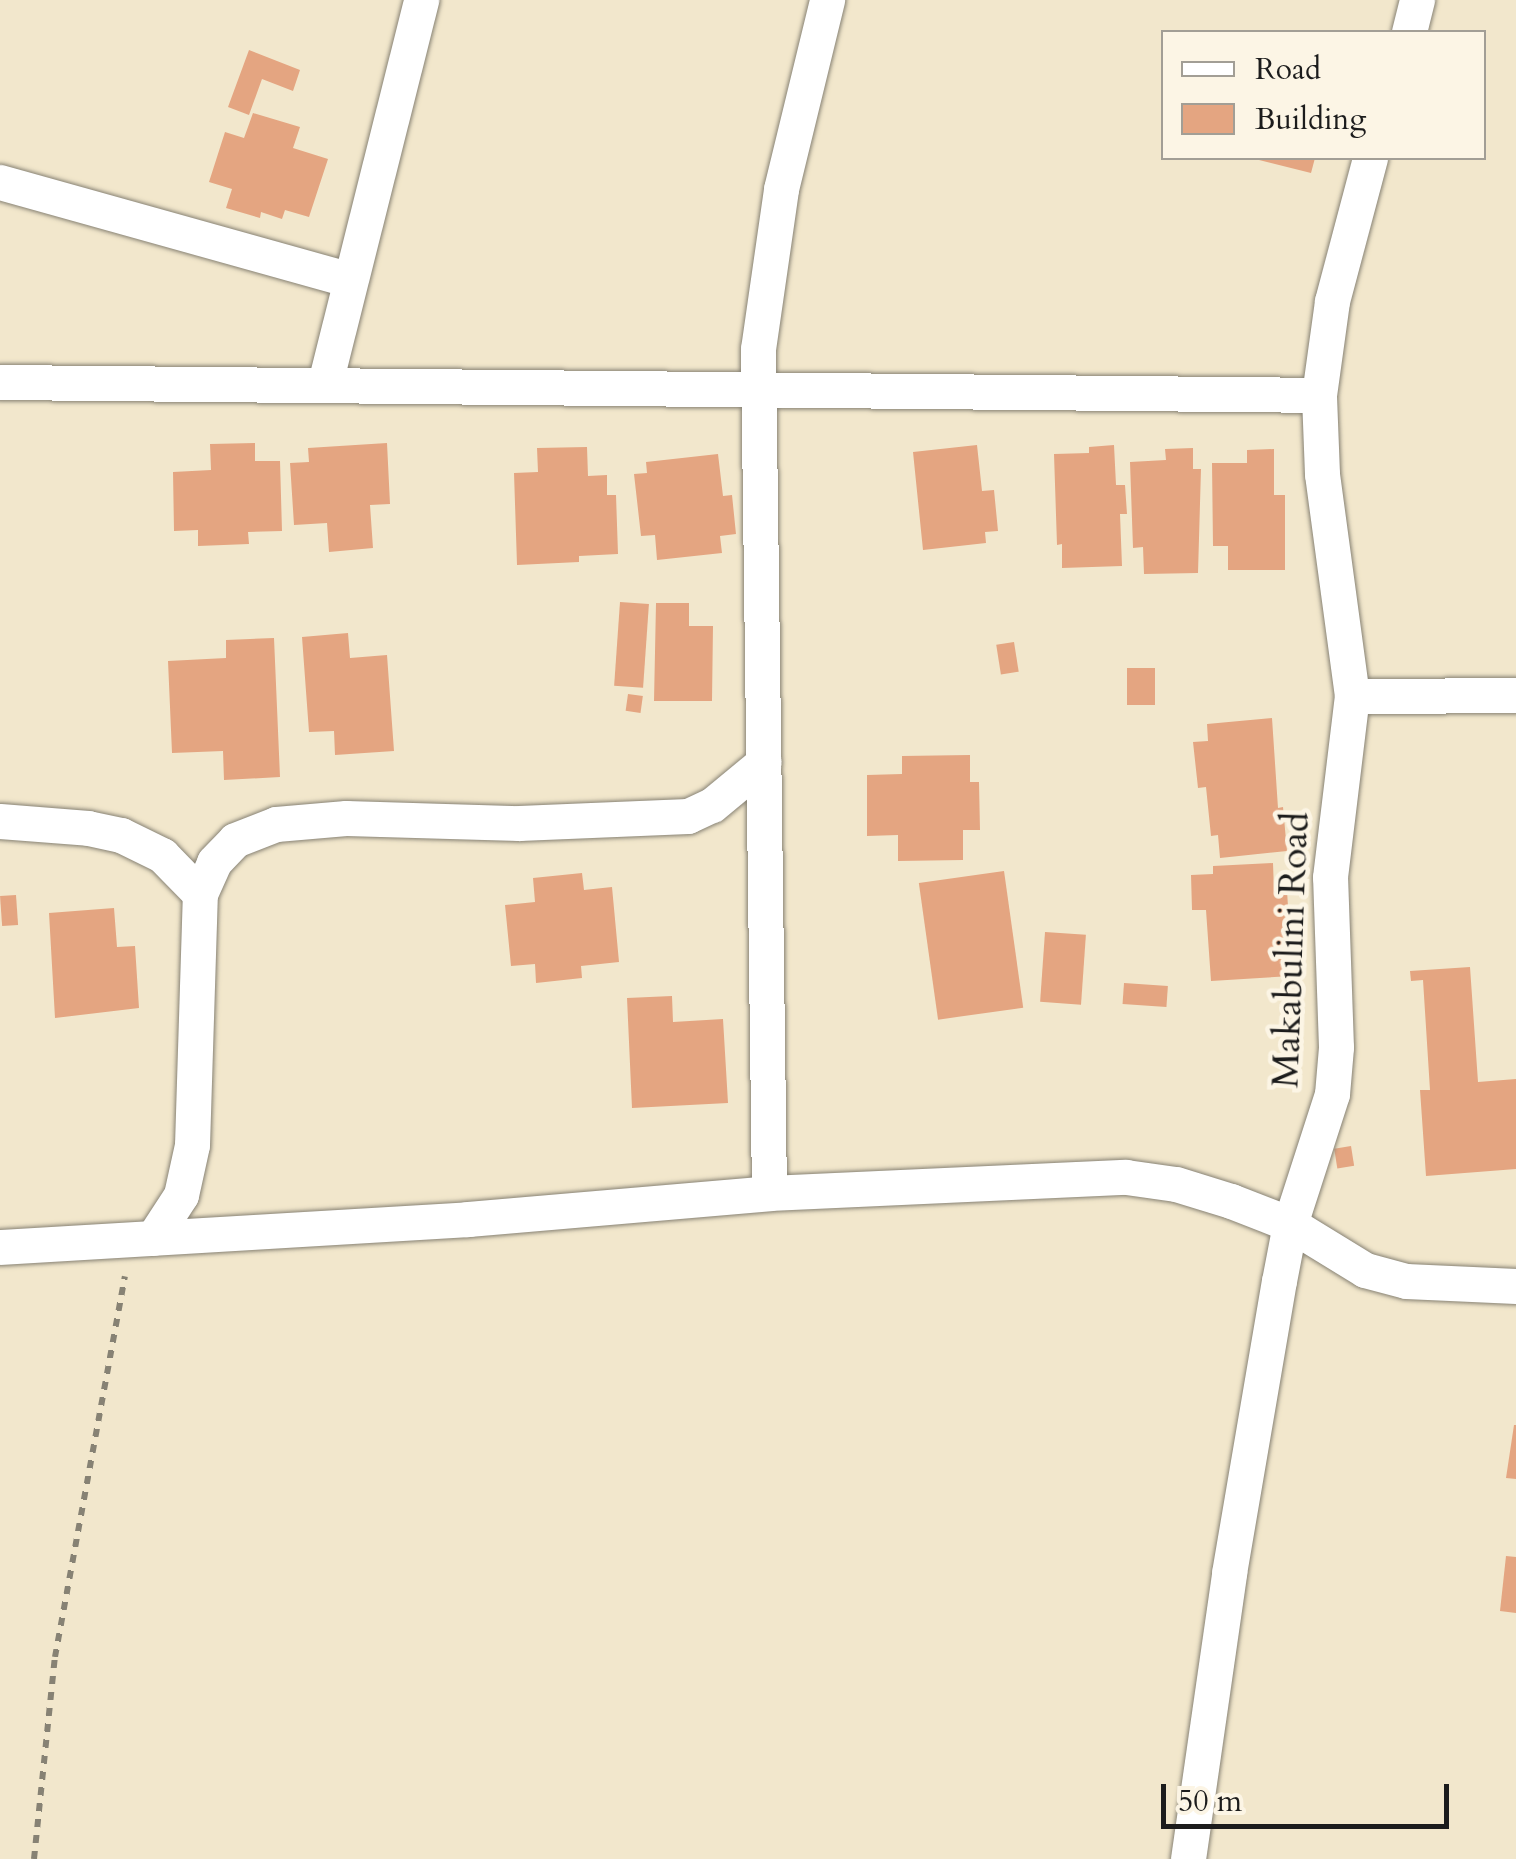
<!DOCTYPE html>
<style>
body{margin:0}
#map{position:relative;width:1516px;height:1859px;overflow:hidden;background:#f2e7cc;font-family:Cardo,serif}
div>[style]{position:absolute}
.building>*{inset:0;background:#e4a581;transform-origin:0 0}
.path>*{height:6px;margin-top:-3px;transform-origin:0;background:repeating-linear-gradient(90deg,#878274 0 8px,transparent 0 16px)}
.roads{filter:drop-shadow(0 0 2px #878274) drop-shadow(0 0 2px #878274)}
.minor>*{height:35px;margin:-17.5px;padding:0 17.5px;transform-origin:17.5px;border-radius:17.5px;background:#fff}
span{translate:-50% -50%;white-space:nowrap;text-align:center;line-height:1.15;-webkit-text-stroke:9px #fcf5e5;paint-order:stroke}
.street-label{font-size:38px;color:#1c1c1c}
.legend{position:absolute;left:1161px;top:30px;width:325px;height:130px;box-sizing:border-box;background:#fcf5e5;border:2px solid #a29e95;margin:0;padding:12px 18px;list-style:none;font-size:30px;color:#1c1c1c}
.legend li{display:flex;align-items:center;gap:20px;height:50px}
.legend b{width:50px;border:2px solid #a29e95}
.scale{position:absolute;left:1161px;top:1784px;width:288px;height:45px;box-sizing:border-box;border:5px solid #1c1c1c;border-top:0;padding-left:12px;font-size:30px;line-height:35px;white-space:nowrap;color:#1c1c1c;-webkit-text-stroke:8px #fcf5e5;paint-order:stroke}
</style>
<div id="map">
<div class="building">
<i style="clip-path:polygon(249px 50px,300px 70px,293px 91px,262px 79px,249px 115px,228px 107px)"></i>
<i style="clip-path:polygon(253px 113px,300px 127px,293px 148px,328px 159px,309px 217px,285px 210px,282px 219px,261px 212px,260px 218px,226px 208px,232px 189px,209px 182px,225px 132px,244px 138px)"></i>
<i style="clip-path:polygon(1251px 158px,1315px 158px,1311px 173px)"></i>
<i style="clip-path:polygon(255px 443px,255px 461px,280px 461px,282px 531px,248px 532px,249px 544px,198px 546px,198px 530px,174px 531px,173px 472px,211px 470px,210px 444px)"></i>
<i style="clip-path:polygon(387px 443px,390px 504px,370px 505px,373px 548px,329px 552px,327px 523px,294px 525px,290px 463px,309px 462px,308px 448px)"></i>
<i style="clip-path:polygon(977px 445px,982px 491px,994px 490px,998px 531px,985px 532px,986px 543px,923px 550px,913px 452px)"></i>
<i style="clip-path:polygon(1114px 445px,1116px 485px,1125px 485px,1127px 514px,1120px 514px,1122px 566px,1062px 568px,1062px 544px,1057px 545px,1054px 454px,1089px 453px,1089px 447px)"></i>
<i style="clip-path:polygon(587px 447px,588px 476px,607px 475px,607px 495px,616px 495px,618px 554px,579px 556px,579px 562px,517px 565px,514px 473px,538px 472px,537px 448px)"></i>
<i style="clip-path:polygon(1193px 448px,1193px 469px,1201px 469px,1198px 573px,1144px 574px,1143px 547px,1133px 548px,1130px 462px,1166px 460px,1165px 449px)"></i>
<i style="clip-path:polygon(1274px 449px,1274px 495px,1285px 495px,1285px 570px,1228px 570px,1228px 546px,1213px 546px,1212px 463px,1247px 463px,1247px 450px)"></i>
<i style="clip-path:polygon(718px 454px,723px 496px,732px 495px,736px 534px,720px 536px,722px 553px,657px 560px,655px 535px,641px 536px,634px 474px,647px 473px,646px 462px)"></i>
<i style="left:620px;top:602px;width:29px;height:84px;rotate:4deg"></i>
<i style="clip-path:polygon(656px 603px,689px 603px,689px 626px,713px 626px,712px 701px,654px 701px)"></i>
<i style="clip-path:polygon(348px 633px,350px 658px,387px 655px,394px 751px,335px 755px,334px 731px,309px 732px,302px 637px)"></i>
<i style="clip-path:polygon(274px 638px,280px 777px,224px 780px,223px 751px,172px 753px,168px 661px,226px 658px,226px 640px)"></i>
<i style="left:1014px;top:642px;width:30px;height:18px;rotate:81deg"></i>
<i style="left:1127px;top:668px;width:28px;height:37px"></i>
<i style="left:628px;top:694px;width:15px;height:17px;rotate:8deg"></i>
<i style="clip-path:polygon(1272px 718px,1278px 808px,1283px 807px,1287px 851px,1220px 858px,1218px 835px,1211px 836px,1206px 787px,1198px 788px,1193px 742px,1208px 741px,1207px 724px)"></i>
<i style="clip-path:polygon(970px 755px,970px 782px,979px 782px,980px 830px,963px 830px,963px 860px,898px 861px,898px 835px,867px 836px,867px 775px,902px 774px,902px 756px)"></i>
<i style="clip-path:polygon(1273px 863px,1274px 891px,1287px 890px,1292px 976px,1211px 981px,1206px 910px,1192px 910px,1191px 875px,1213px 874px,1213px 866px)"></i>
<i style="left:1004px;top:871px;width:138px;height:86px;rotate:82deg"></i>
<i style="clip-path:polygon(582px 873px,584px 890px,612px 887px,619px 962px,581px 966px,582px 978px,536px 983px,535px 964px,511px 966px,505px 905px,535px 902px,533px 878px)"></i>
<i style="left:16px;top:895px;width:30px;height:16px;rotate:86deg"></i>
<i style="clip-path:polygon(114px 908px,117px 947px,135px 946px,139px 1008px,55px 1018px,49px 913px)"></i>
<i style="left:1045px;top:932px;width:41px;height:70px;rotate:4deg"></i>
<i style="clip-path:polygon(1470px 967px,1478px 1082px,1516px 1079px,1516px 1169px,1426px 1176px,1420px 1090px,1430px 1090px,1423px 980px,1411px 981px,1410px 971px)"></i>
<i style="left:1124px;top:983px;width:44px;height:21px;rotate:4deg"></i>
<i style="clip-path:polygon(672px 996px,673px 1022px,723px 1019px,728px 1103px,632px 1108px,627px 998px)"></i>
<i style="left:1351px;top:1146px;width:20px;height:17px;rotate:81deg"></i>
<i style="clip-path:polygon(1514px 1425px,1516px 1425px,1516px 1479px,1506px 1478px)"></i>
<i style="clip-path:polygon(1506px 1556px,1516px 1557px,1516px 1613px,1500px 1611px)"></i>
</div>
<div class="path">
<i style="left:34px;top:1859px;width:203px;rotate:-84.1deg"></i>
<i style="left:55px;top:1657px;width:387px;rotate:-79.6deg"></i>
</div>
<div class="roads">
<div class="minor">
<i style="left:1409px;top:32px;width:33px;rotate:-76deg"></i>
<i style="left:0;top:182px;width:361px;rotate:15.6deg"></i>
<i style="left:0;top:382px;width:1319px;rotate:0.56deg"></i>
<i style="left:325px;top:383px;width:395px;rotate:-75.9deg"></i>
<i style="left:1352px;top:696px;width:164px;rotate:-0.3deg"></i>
<i style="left:0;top:821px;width:88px;rotate:4.5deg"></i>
<i style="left:88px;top:828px;width:34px;rotate:12deg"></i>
<i style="left:121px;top:835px;width:46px;rotate:26deg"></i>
<i style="left:162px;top:855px;width:54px;rotate:45.7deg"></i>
<i style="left:769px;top:1193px;width:844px;rotate:-90.75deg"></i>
<i style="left:758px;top:349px;width:162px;rotate:-81.8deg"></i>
<i style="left:781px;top:189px;width:195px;rotate:-76.3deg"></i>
<i style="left:153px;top:1238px;width:51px;rotate:-56.9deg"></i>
<i style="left:181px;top:1195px;width:51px;rotate:-77.6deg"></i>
<i style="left:192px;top:1145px;width:251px;rotate:-88.2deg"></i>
<i style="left:200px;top:894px;width:35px;rotate:-66deg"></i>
<i style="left:214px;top:862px;width:30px;rotate:-46deg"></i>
<i style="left:235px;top:840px;width:44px;rotate:-21.3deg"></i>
<i style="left:276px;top:824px;width:70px;rotate:-4.9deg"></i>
<i style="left:346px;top:818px;width:173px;rotate:1.7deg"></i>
<i style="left:519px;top:823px;width:169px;rotate:-2.4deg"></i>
<i style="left:688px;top:816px;width:26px;rotate:-25deg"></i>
<i style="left:712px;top:805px;width:67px;rotate:-39.6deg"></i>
<i style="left:0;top:1247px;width:469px;rotate:-3.4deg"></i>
<i style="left:468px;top:1219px;width:302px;rotate:-4.9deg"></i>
<i style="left:769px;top:1193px;width:357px;rotate:-2.6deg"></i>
<i style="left:1126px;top:1177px;width:50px;rotate:8deg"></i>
<i style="left:1176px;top:1184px;width:58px;rotate:17.2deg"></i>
<i style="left:1231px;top:1201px;width:63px;rotate:21.3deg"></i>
<i style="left:1290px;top:1224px;width:88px;rotate:31.5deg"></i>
<i style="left:1365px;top:1270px;width:42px;rotate:15deg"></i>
<i style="left:1406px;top:1281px;width:110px;rotate:2.6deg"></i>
<i style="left:1188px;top:1859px;width:289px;rotate:-81.8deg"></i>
<i style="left:1229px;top:1573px;width:296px;rotate:-80.3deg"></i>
<i style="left:1279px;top:1281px;width:58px;rotate:-79.1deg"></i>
<i style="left:1290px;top:1224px;width:137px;rotate:-72.1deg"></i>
<i style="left:1332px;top:1094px;width:47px;rotate:-85.1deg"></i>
<i style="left:1336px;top:1047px;width:170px;rotate:-92deg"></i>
<i style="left:1330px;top:877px;width:182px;rotate:-83.1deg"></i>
<i style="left:1352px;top:696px;width:224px;rotate:-97.7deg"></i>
<i style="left:1322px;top:474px;width:79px;rotate:-92.2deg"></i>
<i style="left:1319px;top:395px;width:95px;rotate:-82.1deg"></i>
<i style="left:1332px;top:301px;width:148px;rotate:-75.1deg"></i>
</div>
</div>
<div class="street-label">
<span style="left:1291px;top:950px;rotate:-88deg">Makabulini Road</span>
</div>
<ul class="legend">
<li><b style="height:12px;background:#fff"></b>Road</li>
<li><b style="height:28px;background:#e4a581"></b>Building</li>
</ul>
<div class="scale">50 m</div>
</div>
